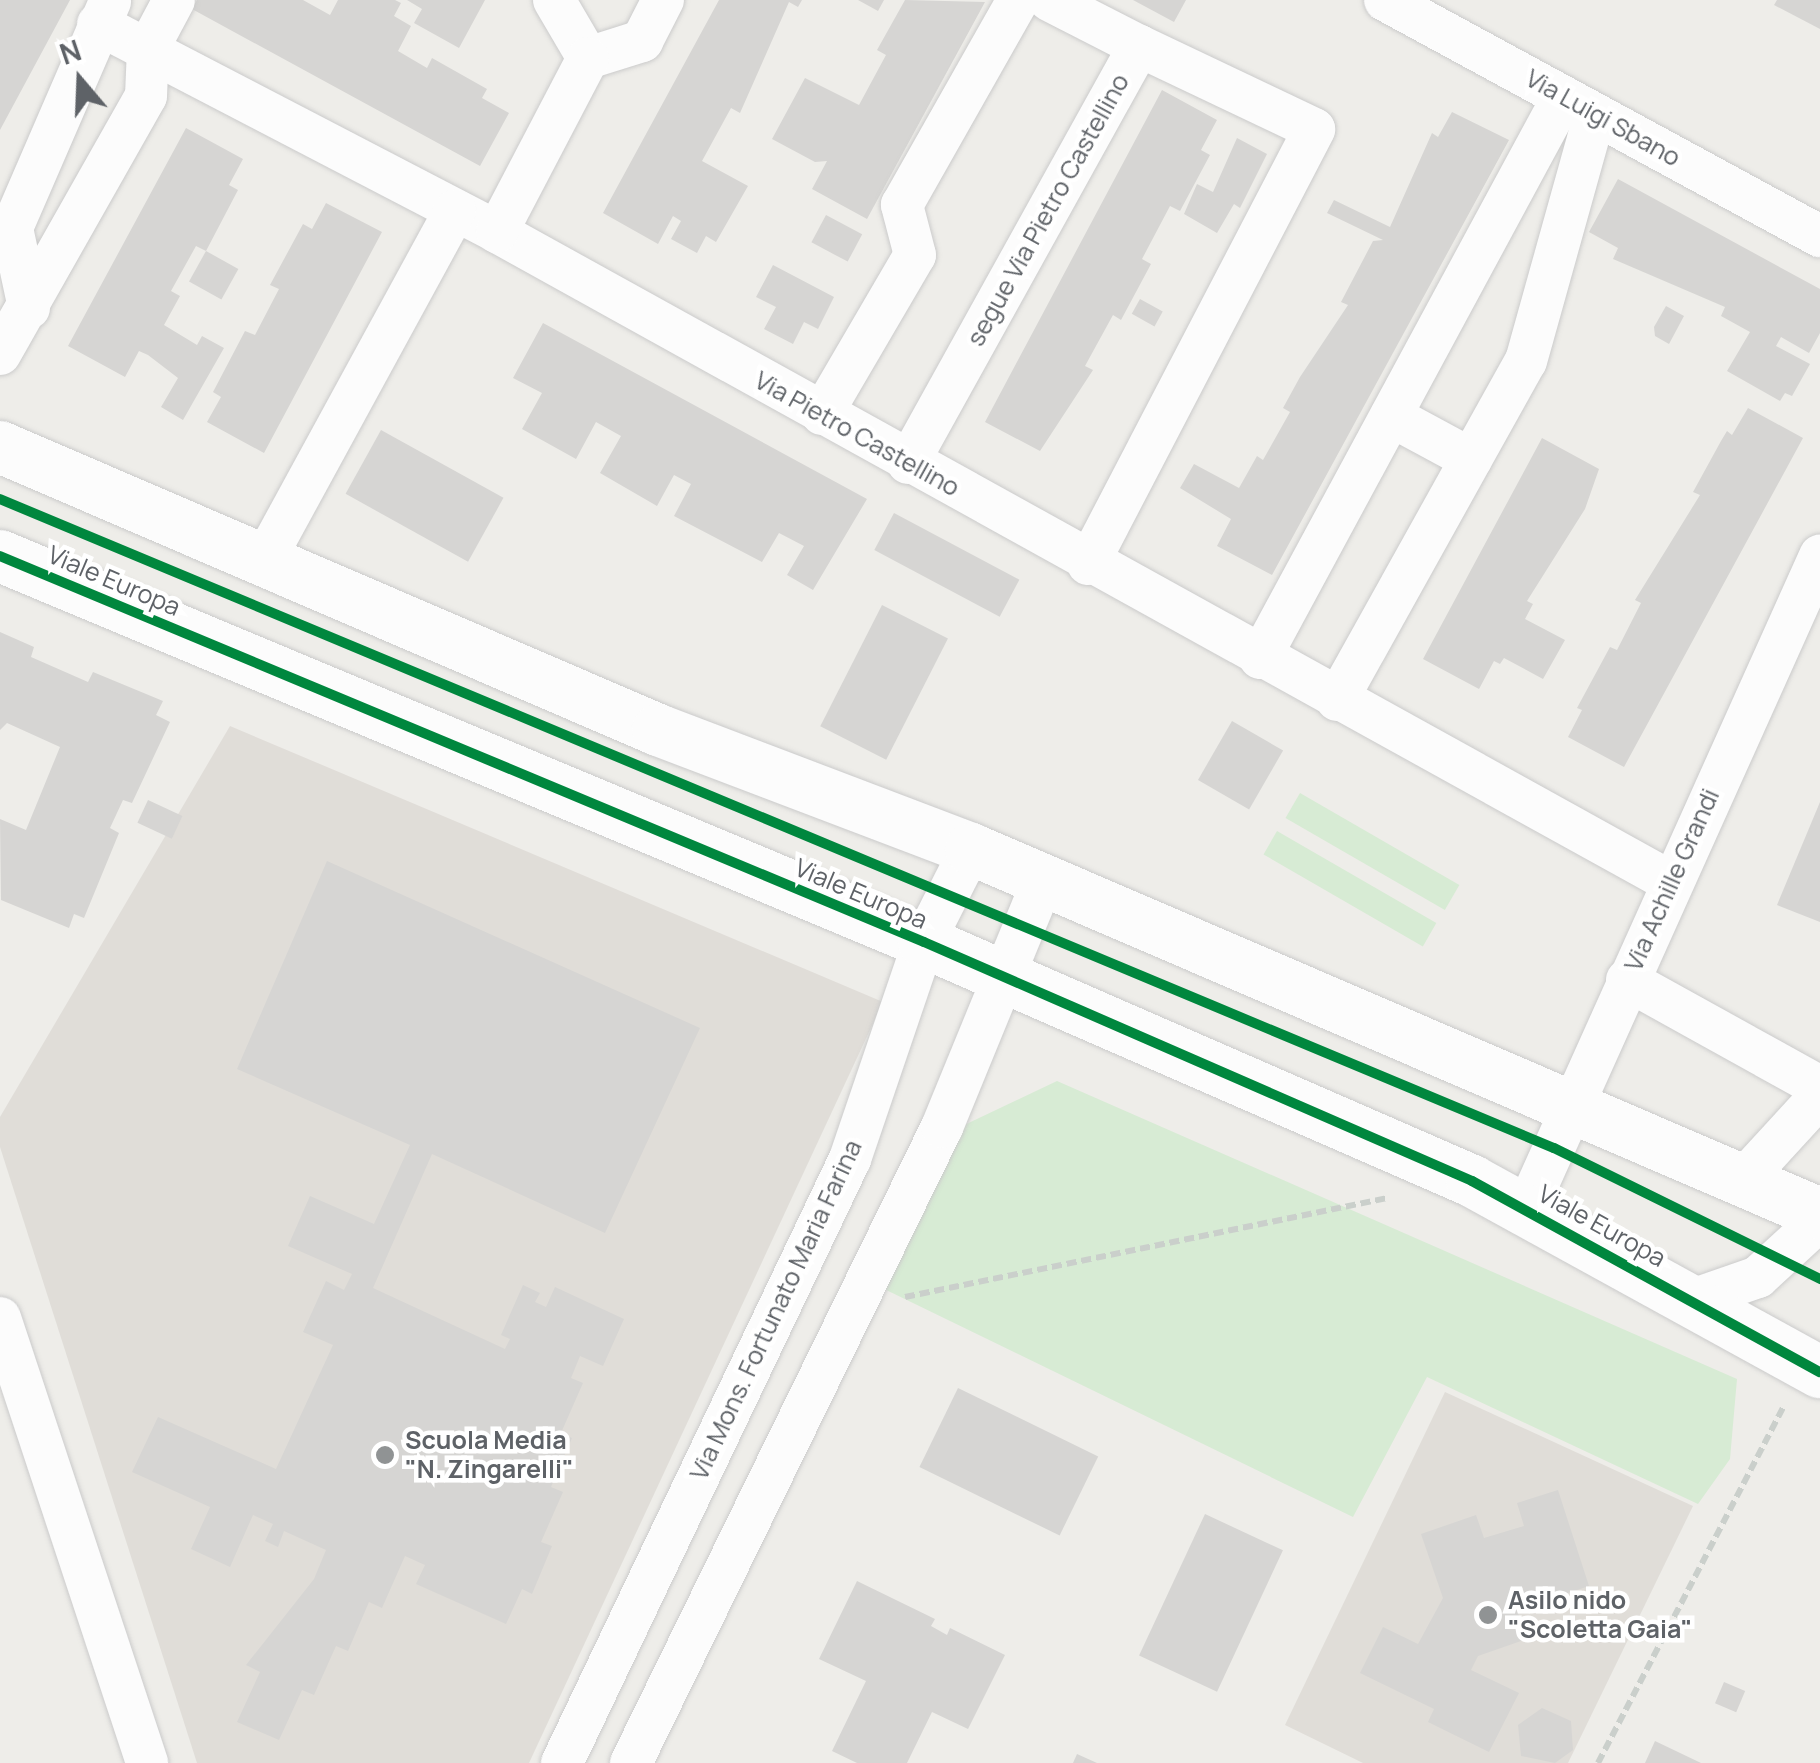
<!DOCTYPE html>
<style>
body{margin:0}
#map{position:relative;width:1820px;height:1763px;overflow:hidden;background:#eeede9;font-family:Manrope,sans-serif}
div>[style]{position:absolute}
.education>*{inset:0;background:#e0ddd8}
.green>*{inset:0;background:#d7ebd4;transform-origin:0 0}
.building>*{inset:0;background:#d6d5d3;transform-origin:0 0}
.path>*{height:6px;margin-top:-3px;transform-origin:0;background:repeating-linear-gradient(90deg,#cacfcb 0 10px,transparent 0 15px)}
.roads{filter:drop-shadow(0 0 2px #cbcbcb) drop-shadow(0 0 2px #cbcbcb)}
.minor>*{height:42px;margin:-21px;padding:0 21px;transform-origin:21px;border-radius:21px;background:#fcfcfc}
.tertiary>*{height:52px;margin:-26px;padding:0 26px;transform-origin:26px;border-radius:26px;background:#fcfcfc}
.cycleway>*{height:10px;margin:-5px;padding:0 5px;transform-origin:5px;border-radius:5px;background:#00873e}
.dots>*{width:28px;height:28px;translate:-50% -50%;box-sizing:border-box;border:5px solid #fff;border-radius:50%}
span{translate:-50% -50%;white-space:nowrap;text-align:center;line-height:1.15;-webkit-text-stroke:9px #fff;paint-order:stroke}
.street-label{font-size:25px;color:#5e6267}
.poi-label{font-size:25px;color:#5e6267;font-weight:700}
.left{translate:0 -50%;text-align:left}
.north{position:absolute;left:30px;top:30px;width:100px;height:100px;-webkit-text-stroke:8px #fff;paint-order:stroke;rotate:341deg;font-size:28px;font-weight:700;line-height:40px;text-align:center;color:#5e6267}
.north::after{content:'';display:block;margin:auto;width:35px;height:45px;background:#5e6267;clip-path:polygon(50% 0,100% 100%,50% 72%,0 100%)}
</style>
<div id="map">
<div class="education">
<i style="clip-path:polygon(230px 726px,883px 1002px,529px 1763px,197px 1763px,0 1147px,0 1117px)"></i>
<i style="clip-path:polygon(1445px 1392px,1693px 1506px,1568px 1763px,1363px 1763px,1285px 1725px)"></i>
</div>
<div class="green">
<i style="left:1300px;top:793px;width:184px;height:29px;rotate:30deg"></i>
<i style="left:1277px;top:831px;width:184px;height:27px;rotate:30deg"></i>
<i style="clip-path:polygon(1057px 1081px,1737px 1379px,1730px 1459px,1698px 1504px,1427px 1377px,1353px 1517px,878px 1286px,958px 1128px)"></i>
</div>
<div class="building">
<i style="clip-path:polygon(0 0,70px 0,0 130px)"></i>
<i style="clip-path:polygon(197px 0,303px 0,330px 15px,338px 0,395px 0,401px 3px,394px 16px,411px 26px,398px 51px,427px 68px,432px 58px,487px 89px,482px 98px,509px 113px,480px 166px,192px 9px)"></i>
<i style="clip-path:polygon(407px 0,485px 0,459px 48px,414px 23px,422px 9px)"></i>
<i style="clip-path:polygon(719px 0,802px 0,798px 7px,789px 2px,740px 113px,731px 108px,702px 161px,748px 186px,716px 242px,706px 236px,697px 253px,671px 239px,681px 221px,673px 216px,658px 244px,603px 213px)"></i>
<i style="clip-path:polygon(858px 0,884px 0,878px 11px)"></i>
<i style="clip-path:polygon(905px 0,985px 2px,867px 219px,812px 189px,827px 161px,815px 162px,772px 139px,805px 78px,859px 105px,886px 55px,877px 50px)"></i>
<i style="clip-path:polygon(1133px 0,1186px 0,1174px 22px)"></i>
<i style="clip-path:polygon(1777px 0,1820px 0,1820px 29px,1774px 5px)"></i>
<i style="clip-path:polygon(1162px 90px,1217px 120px,1201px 150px,1210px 155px,1180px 211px,1170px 206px,1142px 259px,1151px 264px,1121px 320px,1113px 315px,1085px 366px,1093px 370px,1040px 451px,985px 422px)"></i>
<i style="clip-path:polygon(1452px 112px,1509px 140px,1272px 575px,1217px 546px,1231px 519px,1180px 488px,1194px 464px,1239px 488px,1257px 456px,1263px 460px,1290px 412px,1283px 408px,1300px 377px,1348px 305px,1341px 302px,1373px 241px,1383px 240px,1327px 213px,1334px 200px,1390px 227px,1432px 133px,1438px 137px)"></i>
<i style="clip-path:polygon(186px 128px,243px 159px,229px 185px,238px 190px,206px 251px,196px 246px,171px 291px,180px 296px,164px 325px,197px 345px,202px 336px,224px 348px,183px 420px,161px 407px,178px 378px,148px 355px,139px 351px,125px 377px,68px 346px)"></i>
<i style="clip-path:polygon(1237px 138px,1267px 154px,1240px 208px,1234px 204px,1217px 233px,1184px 214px,1197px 184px,1213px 192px)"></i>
<i style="clip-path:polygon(1618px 179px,1820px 289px,1820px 333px,1809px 353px,1781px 337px,1776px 346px,1810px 364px,1792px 396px,1785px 393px,1780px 401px,1727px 371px,1750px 332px,1721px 316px,1725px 307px,1613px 259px,1618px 248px,1589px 232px)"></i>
<i style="clip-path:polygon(326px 203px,382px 232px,264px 453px,207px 422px,221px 397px,213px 392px,245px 331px,255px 335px,279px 289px,270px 285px,303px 224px,312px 229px)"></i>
<i style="left:826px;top:215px;width:41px;height:31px;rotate:28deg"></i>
<i style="left:206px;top:251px;width:37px;height:35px;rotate:29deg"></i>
<i style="clip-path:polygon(773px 265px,834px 297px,818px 329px,804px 322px,793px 344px,764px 329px,776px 307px,756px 297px)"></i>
<i style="left:1140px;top:299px;width:26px;height:17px;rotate:29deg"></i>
<i style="clip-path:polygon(1666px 306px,1684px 316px,1669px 344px,1655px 336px,1654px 327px)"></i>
<i style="clip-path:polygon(543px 323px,867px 499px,813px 590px,787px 575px,804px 546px,779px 533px,762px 562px,674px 516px,691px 484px,674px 475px,657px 506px,600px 473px,621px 436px,596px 422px,576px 459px,522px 429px,542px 393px,513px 378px)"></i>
<i style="clip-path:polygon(1748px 408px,1803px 438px,1624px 767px,1568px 737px,1582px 710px,1577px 708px,1610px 647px,1617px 650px,1641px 603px,1635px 600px,1700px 495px,1693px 492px,1721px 441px,1727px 431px,1732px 435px)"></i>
<i style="left:381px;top:430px;width:140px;height:73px;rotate:29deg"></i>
<i style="clip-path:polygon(1542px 438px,1599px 469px,1585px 509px,1527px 601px,1533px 604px,1525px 619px,1565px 640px,1543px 679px,1504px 658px,1500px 664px,1494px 661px,1479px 689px,1423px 659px)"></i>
<i style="left:894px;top:513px;width:142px;height:42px;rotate:28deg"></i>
<i style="left:882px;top:605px;width:74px;height:136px;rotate:27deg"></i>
<i style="clip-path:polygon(0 632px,34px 647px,31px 657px,88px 682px,93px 672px,163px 701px,156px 715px,170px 722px,132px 803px,123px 800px,110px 828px,119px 833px,84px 918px,74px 914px,69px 928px,1px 900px,0 819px,26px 830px,60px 747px,7px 723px,0 730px)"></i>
<i style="left:1232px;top:721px;width:59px;height:68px;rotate:30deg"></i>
<i style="left:148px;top:800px;width:38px;height:25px;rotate:25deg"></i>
<i style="clip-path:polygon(1820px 802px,1820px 922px,1777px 905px)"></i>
<i style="clip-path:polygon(327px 861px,700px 1028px,605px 1233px,432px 1154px,373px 1288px,505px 1349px,510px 1339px,501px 1335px,523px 1285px,540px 1293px,535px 1302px,546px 1307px,555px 1287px,624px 1319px,603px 1366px,580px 1356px,571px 1378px,583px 1383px,561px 1433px,572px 1438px,551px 1487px,563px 1492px,541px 1542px,552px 1546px,532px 1594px,522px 1589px,506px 1624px,416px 1584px,425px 1565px,405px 1556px,382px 1608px,369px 1602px,348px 1651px,336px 1646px,314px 1695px,302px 1690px,279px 1740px,237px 1722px,260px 1672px,246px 1665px,314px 1579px,326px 1550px,284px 1531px,278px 1547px,265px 1541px,273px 1524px,253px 1515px,230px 1567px,191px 1549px,210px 1507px,132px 1472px,158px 1417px,276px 1469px,333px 1345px,303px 1332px,326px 1281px,344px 1290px,352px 1274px,288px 1246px,310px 1196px,374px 1224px,410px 1145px,237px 1069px)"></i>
<i style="left:958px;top:1388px;width:156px;height:88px;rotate:26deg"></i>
<i style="clip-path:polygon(1558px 1490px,1589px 1586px,1517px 1610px,1527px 1639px,1478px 1656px,1471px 1670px,1519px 1693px,1489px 1752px,1428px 1722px,1434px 1709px,1360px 1673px,1383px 1627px,1418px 1644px,1443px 1598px,1421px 1534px,1476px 1515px,1484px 1538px,1524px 1526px,1517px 1503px)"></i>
<i style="left:1205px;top:1514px;width:86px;height:156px;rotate:25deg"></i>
<i style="clip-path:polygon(857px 1581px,935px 1619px,931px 1626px,947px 1635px,950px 1628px,1005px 1655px,968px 1729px,932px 1712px,907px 1763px,857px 1763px,832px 1751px,866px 1681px,819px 1659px)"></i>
<i style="left:1724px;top:1682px;width:23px;height:23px;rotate:23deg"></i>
<i style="clip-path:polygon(1542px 1708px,1571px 1721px,1573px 1750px,1555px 1763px,1521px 1756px,1518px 1725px)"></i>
<i style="clip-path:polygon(1655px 1741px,1701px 1763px,1645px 1763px)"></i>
<i style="clip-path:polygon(1077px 1754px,1097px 1763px,1073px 1763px)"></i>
</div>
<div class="path">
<i style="left:905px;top:1297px;width:493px;rotate:-11.6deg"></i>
<i style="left:1598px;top:1763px;width:403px;rotate:-62.5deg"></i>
</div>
<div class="roads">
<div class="minor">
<i style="left:554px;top:0;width:67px;rotate:59.6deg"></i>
<i style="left:1385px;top:0;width:495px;rotate:28.5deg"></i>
<i style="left:98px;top:24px;width:450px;rotate:27.5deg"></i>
<i style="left:497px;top:232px;width:1342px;rotate:28.97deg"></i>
<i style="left:588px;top:58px;width:57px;rotate:-17.5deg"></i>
<i style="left:642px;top:41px;width:46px;rotate:-62.9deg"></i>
<i style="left:497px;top:232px;width:196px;rotate:-62.4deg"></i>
<i style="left:29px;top:308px;width:82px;rotate:-102deg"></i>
<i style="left:12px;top:228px;width:247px;rotate:-66.6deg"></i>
<i style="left:0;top:354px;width:296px;rotate:-60.5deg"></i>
<i style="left:146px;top:96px;width:47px;rotate:-87.6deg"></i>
<i style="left:148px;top:49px;width:55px;rotate:-62deg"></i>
<i style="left:822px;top:414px;width:184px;rotate:-59.7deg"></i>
<i style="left:915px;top:255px;width:52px;rotate:-104.6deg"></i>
<i style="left:902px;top:205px;width:236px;rotate:-60.5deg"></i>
<i style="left:1391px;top:416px;width:91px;rotate:28.3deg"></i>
<i style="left:908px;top:463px;width:477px;rotate:-61deg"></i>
<i style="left:1139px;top:46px;width:101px;rotate:-152.9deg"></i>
<i style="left:265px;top:559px;width:397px;rotate:-61.4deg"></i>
<i style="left:1088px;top:564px;width:490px;rotate:-62.5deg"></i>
<i style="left:1314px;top:129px;width:194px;rotate:-154.6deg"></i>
<i style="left:1260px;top:658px;width:638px;rotate:-61.63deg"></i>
<i style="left:1337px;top:700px;width:388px;rotate:-60.9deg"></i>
<i style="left:1526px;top:361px;width:256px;rotate:-74.4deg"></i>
<i style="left:1627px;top:980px;width:221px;rotate:29deg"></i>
<i style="left:1744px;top:1179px;width:113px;rotate:-47.5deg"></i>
<i style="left:1528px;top:1206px;width:713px;rotate:-65.81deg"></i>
<i style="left:1692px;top:1300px;width:70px;rotate:-19.2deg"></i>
<i style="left:1758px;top:1277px;width:84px;rotate:-42.6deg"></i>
<i style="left:0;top:1318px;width:469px;rotate:71.7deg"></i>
<i style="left:562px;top:1763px;width:669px;rotate:-64.51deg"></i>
<i style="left:850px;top:1159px;width:229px;rotate:-71.2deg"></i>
<i style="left:924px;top:942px;width:104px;rotate:-63.2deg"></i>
<i style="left:631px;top:1763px;width:708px;rotate:-63.94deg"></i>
<i style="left:942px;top:1127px;width:264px;rotate:-67.7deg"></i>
</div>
<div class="tertiary">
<i style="left:0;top:447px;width:716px;rotate:23.27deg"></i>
<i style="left:658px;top:730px;width:335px;rotate:20.8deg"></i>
<i style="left:971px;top:849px;width:924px;rotate:23.26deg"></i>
<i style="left:0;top:556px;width:1001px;rotate:22.67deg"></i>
<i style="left:924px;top:942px;width:598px;rotate:23.56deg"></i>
<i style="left:1472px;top:1181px;width:397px;rotate:28.8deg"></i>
</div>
</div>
<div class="cycleway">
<i style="left:0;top:499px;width:1684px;rotate:22.67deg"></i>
<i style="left:1554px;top:1148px;width:297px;rotate:26.2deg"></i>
<i style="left:0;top:556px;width:1001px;rotate:22.67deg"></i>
<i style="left:924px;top:942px;width:598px;rotate:23.56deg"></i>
<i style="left:1472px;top:1181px;width:397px;rotate:28.8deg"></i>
</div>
<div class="dots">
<i style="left:385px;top:1455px;background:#909394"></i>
<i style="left:1488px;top:1615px;background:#909394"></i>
</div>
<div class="street-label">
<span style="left:1603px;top:118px;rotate:29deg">Via Luigi Sbano</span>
<span style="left:1048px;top:210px;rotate:-61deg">segue Via Pietro Castellino</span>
<span style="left:857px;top:434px;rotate:29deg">Via Pietro Castellino</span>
<span style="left:114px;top:581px;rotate:23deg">Viale Europa</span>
<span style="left:1672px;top:880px;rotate:-66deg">Via Achille Grandi</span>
<span style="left:861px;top:894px;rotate:23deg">Viale Europa</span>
<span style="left:1602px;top:1226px;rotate:29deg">Viale Europa</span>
<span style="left:776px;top:1310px;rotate:-65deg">Via Mons. Fortunato Maria Farina</span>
</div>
<div class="poi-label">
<span class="left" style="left:405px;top:1455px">Scuola Media<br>"N. Zingarelli"</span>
<span class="left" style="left:1508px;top:1615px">Asilo nido<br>"Scoletta Gaia"</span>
</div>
<div class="north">N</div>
</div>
